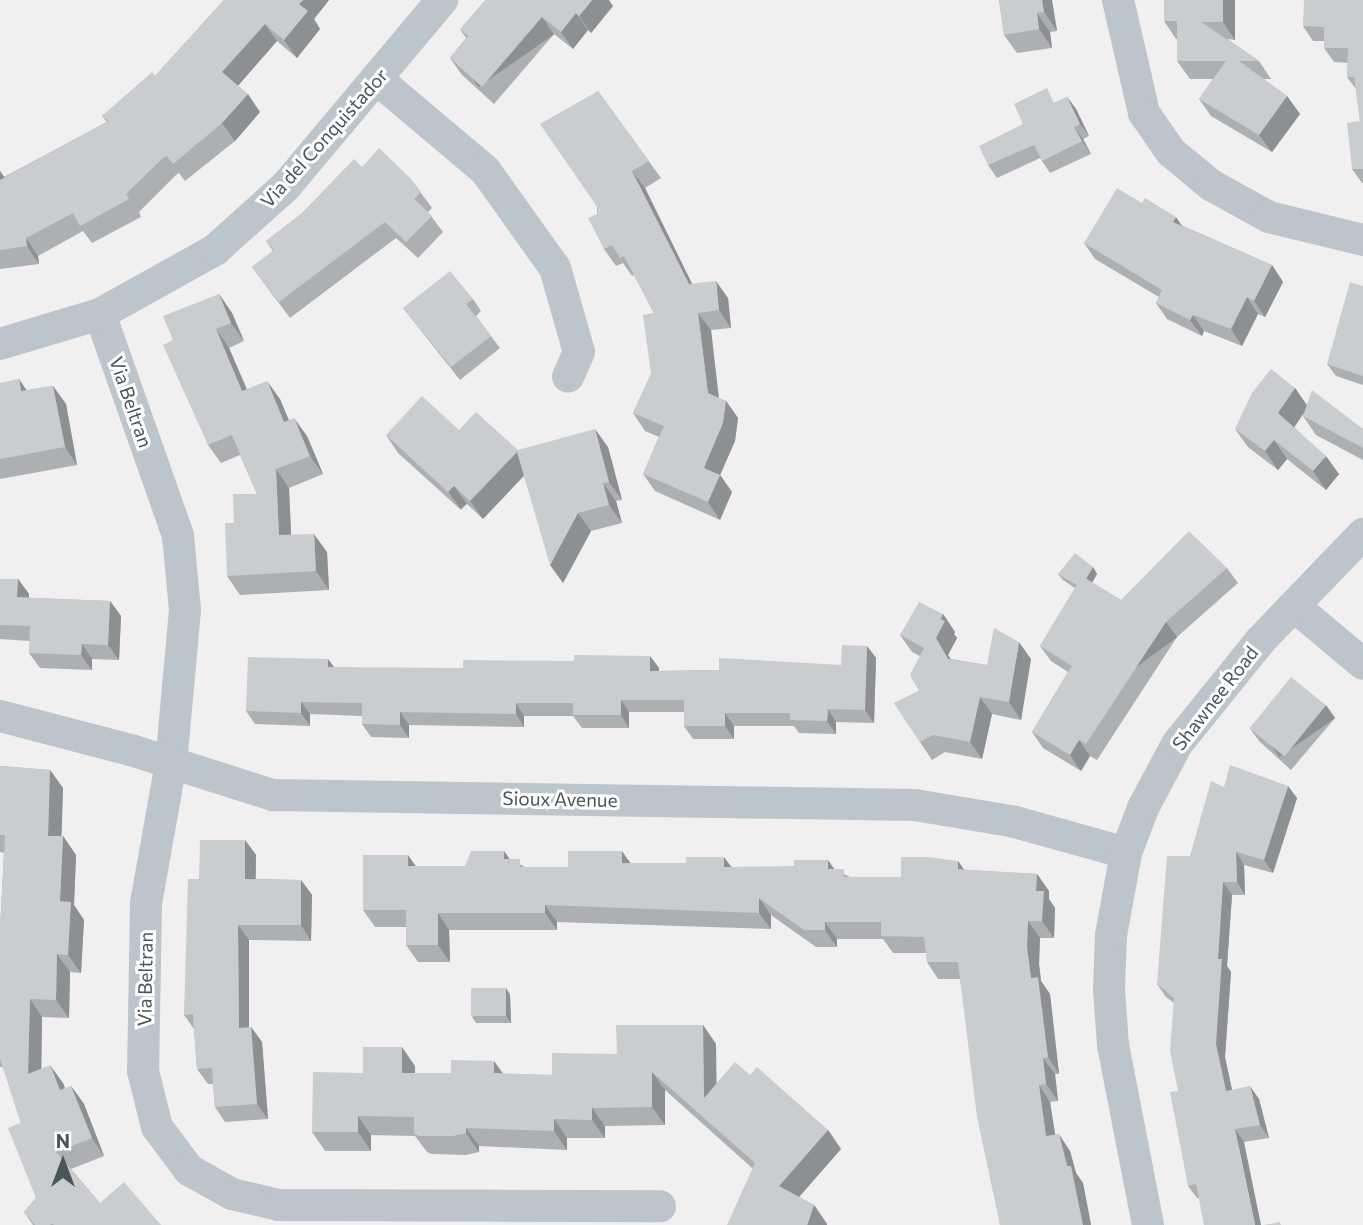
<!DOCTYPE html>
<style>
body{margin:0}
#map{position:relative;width:1363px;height:1225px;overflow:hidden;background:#f1efef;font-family:Commissioner,sans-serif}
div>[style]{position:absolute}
.minor>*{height:32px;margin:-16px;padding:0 16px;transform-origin:16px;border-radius:16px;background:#bbc5cb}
.wall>*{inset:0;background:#adb0b3}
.shaded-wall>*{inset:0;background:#8d9092;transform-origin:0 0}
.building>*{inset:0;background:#c9cdd0;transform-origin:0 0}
span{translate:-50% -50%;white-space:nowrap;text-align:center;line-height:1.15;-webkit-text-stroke:6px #fff;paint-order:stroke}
.street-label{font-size:19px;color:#48555b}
.north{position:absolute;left:28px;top:1127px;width:70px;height:70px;-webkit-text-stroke:5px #fff;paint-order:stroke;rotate:0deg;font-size:19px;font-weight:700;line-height:28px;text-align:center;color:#48555b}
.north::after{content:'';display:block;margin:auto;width:24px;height:32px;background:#48555b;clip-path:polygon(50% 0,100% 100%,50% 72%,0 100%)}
</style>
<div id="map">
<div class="minor">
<i style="left:1118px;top:0;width:116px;rotate:77deg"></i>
<i style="left:1144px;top:113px;width:47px;rotate:55.3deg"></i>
<i style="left:1171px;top:152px;width:52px;rotate:39.5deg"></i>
<i style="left:1211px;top:185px;width:66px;rotate:28.9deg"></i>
<i style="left:1269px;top:217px;width:97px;rotate:13.7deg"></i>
<i style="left:378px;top:80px;width:140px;rotate:40.1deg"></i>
<i style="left:485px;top:170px;width:120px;rotate:54.5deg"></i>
<i style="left:555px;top:268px;width:87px;rotate:74.1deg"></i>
<i style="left:579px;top:352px;width:27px;rotate:114deg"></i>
<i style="left:100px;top:314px;width:235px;rotate:70.6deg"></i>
<i style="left:178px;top:536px;width:74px;rotate:84.6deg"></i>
<i style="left:185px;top:610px;width:154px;rotate:95.2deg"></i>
<i style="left:171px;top:763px;width:142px;rotate:100.1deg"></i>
<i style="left:146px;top:903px;width:168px;rotate:91deg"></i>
<i style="left:143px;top:1071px;width:58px;rotate:76deg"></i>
<i style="left:157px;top:1127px;width:54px;rotate:53.3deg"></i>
<i style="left:189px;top:1170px;width:49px;rotate:29.2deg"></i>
<i style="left:232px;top:1194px;width:48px;rotate:13.2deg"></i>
<i style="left:279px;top:1205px;width:381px;rotate:0.2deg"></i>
<i style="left:0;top:344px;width:104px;rotate:-16.7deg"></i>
<i style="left:100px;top:314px;width:132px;rotate:-29.1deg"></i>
<i style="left:215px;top:250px;width:96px;rotate:-42deg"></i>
<i style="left:286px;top:186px;width:243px;rotate:-50deg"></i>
<i style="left:1294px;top:606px;width:90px;rotate:40deg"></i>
<i style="left:0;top:716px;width:138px;rotate:14.6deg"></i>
<i style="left:134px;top:751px;width:146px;rotate:17.6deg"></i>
<i style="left:273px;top:795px;width:642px;rotate:0.89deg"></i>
<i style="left:915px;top:805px;width:101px;rotate:9.6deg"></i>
<i style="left:1015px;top:822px;width:115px;rotate:15.6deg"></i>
<i style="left:1148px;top:1225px;width:183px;rotate:-101deg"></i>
<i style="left:1113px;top:1045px;width:56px;rotate:-94.1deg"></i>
<i style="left:1109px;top:989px;width:54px;rotate:-87.9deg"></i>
<i style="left:1111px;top:935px;width:83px;rotate:-79.6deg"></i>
<i style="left:1126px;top:853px;width:48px;rotate:-69.3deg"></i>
<i style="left:1143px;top:808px;width:72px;rotate:-62deg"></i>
<i style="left:1177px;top:744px;width:132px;rotate:-51.1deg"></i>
<i style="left:1260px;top:641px;width:149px;rotate:-46.1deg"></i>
</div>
<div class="wall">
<i style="clip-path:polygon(224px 0,329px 0,314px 19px,320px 29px,297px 58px,277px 41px,238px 86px,260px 112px,235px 141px,185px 181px,179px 173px,176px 175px,139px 212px,141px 217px,92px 243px,83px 231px,38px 256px,39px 264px,0 269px,0 171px,4px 177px,107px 122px,102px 116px,155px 76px)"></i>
<i style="clip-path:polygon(999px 0,1052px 0,1057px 31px,1050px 32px,1052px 48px,1017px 53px,1004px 35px)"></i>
<i style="clip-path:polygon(1235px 0,1235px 40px,1227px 39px,1259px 61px,1271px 79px,1263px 79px,1287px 96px,1300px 114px,1272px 152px,1211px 116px,1199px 99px,1213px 79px,1190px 79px,1177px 61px,1177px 39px,1176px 39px,1164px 21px)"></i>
<i style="clip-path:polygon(1363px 0,1363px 183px,1362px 183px,1352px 169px,1360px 121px,1356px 89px,1347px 77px,1348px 63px,1334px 62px,1324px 48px,1324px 41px,1313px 41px,1303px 26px)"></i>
<i style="clip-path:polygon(613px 6px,591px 33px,588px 30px,573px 49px,554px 34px,494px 104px,462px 75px,450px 58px,466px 38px,460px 29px)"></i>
<i style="clip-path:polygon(598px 91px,661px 178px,645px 188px,692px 284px,728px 298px,731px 328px,711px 330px,719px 398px,726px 401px,738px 418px,735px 441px,720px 475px,732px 492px,720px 520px,655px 491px,643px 474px,659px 437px,645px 431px,633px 413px,651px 374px,654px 313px,634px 275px,632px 276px,623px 263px,616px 266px,604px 249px,597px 214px)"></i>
<i style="clip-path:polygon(1067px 97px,1076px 109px,1089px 136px,1083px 139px,1091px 154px,1050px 173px,1040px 158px,997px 178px,988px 165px,1023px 124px,1056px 102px)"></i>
<i style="clip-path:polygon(362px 167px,410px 178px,432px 208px,428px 212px,443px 232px,418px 258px,396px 238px,290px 318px,252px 267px,273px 251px,266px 241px)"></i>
<i style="clip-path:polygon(1142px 203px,1183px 226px,1272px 265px,1283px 282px,1265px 317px,1258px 314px,1242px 346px,1204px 331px,1202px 336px,1167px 319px,1156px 303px,1159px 297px,1095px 259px,1084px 243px)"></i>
<i style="clip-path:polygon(1363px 286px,1363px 385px,1336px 376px,1327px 364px)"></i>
<i style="clip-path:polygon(219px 294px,232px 313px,244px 341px,229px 348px,247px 389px,280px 399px,289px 420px,307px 436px,323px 474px,289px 488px,291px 535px,327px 552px,329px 590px,240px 595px,227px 576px,234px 523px,257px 494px,240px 455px,221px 463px,208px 445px,173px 340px)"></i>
<i style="clip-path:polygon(473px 299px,481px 311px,476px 316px,500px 348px,460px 380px,403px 308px)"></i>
<i style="clip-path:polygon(0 383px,27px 390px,53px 386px,66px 404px,77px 465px,0 479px)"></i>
<i style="clip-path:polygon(1295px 388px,1307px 405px,1363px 429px,1363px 460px,1316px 435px,1303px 416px,1304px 412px,1294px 427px,1339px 474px,1326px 490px,1287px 459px,1278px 470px,1248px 447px,1235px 429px)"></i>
<i style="clip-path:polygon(459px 430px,518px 450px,608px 447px,622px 500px,616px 501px,622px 523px,591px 531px,563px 583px,524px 476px,483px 519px,467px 504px,461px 510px,398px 453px,386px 435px)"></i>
<i style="clip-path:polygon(1093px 567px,1097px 574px,1092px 583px,1121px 600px,1227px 568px,1238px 583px,1177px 637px,1097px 760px,1090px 756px,1081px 771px,1043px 748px,1032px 732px,1068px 672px,1051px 661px,1040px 646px,1075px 588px,1063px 580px,1058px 574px)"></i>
<i style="clip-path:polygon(0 579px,18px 579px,29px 594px,28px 598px,110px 601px,121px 616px,119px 660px,92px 659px,92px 670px,40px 668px,29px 653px,30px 641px,0 639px)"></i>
<i style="clip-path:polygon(943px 614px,955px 632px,954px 634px,957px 638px,948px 655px,951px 659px,987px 665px,1031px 659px,1021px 720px,992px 714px,982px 759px,945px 752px,932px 760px,894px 703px,919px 691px,920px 656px,912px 652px,900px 635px)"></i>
<i style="clip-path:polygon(867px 646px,876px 658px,874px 723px,836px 722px,836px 734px,799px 733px,794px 726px,734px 726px,734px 739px,693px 739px,684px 726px,684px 712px,629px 712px,629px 728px,582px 728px,573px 716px,524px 716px,524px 727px,409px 725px,409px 738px,371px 737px,362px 724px,362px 716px,310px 714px,310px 726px,255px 724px,246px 711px,328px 659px,334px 668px,463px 668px,650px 656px,659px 668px,659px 671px,719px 670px,841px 665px)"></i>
<i style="clip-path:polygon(1335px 718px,1291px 770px,1260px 742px,1251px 730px)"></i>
<i style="clip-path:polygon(0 766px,50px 770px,63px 788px,61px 836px,63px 836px,76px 855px,74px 905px,84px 920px,81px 973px,70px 972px,69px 1018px,42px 1017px,41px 1069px,63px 1083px,65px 1089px,71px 1086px,84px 1104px,104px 1156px,71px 1169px,100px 1203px,161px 1225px,33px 1225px,24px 1212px,36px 1198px,21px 1123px,3px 1067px,0 1067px,0 929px,4px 853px,0 852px)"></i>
<i style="clip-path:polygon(1224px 787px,1297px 798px,1273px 873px,1244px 865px,1245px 895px,1232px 895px,1227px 966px,1231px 972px,1225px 1057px,1232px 1090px,1259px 1099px,1269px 1138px,1244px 1142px,1199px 1198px,1197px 1198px,1188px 1186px,1178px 1091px,1174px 1003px,1166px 997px,1157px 984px,1190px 856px)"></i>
<i style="clip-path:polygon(245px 840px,256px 855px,256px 879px,301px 880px,312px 895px,311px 941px,249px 940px,249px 1027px,251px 1027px,262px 1042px,268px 1119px,225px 1122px,215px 1107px,213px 1084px,208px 1084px,197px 1069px,194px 1029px,184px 1015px,199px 879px)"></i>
<i style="clip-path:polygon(510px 859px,525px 867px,568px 867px,630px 863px,731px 867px,834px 869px,850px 877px,901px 877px,958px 861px,964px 870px,1037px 874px,1049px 891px,1049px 899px,1055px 908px,1054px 938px,1040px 938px,1039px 964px,1041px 981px,1050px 994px,1059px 1074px,1055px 1074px,1058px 1101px,1050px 1102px,1055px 1134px,1070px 1151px,1076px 1173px,1083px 1183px,1091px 1225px,1000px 1225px,960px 979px,938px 979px,927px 962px,926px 953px,893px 953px,883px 939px,837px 939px,837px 947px,816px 947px,771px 915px,771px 929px,557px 922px,557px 930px,449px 930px,450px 962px,418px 962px,406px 945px,406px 927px,375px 927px,363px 910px,416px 866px,465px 866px)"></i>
<i style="clip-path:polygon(506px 988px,510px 995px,511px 1023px,476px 1023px,472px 1017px)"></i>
<i style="clip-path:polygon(703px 1025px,716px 1044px,716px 1083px,750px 1075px,828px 1130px,841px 1149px,799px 1197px,814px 1205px,827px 1224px,752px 1168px,665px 1090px,665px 1125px,605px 1126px,605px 1138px,567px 1138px,567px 1150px,479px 1146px,479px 1152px,466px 1155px,432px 1154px,427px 1152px,415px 1136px,371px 1135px,371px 1151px,325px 1151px,312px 1132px,363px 1073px,415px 1066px,415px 1073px,552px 1075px)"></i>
</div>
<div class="shaded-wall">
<i style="clip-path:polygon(303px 0,329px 0,314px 19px,320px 29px,297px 58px,284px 40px,299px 4px)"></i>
<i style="clip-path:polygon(592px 0,609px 0,613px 6px,591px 33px,579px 16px)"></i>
<i style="clip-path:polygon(1042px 0,1052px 0,1057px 31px,1044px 12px)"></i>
<i style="clip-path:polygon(1223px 0,1235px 0,1235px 40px,1223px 22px)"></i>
<i style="clip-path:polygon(576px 13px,588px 30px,573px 49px,561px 32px)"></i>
<i style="clip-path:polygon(1037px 13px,1050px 32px,1052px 48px,1039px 29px)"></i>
<i style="left:542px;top:17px;width:21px;height:92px;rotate:55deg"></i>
<i style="clip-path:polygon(265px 24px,277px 41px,234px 90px,222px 72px)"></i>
<i style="clip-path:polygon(248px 94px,260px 112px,235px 141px,222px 123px)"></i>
<i style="clip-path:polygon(1287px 96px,1300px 114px,1272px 152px,1259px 135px)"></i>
<i style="clip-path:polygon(1067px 97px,1076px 109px,1089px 136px,1080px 124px)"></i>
<i style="clip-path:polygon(1074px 127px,1083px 139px,1091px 154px,1082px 141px)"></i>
<i style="clip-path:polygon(0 171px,5px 178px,0 190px)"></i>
<i style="clip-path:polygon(632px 171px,645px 188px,701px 302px,689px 284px)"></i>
<i style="clip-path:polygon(1176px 217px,1187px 233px,1173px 222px)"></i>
<i style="clip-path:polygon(26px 238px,38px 256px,39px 264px,27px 246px)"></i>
<i style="clip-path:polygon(1272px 265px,1283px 282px,1265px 317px,1254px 301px)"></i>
<i style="clip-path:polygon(716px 281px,728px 298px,731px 328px,719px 310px)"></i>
<i style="clip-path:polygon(219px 294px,232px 313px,244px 341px,231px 323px)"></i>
<i style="clip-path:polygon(1247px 297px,1258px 314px,1242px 346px,1231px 329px)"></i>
<i style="clip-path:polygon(698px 313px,711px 330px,720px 410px,708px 393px)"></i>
<i style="clip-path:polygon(1193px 315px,1204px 331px,1202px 336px,1190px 320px)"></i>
<i style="clip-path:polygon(216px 329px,229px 348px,255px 409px,242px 391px)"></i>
<i style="clip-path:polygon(19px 379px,32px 398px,21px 391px)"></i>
<i style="clip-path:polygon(267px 381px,280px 399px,297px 441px,284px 422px)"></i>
<i style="clip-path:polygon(53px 386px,66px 404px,77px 465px,65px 447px)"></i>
<i style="clip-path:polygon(1295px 388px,1308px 407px,1291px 432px,1278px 413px)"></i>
<i style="clip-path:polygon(726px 401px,738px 418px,735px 441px,720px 475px,732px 492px,720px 520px,708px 502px,704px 468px)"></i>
<i style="clip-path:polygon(294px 418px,307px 436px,323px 474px,310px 456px)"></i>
<i style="clip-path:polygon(595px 429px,608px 447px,622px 500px,609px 482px)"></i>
<i style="clip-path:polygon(1274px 440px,1287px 459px,1278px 470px,1265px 451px)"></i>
<i style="clip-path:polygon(517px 452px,529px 470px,483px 519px,470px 501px)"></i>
<i style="clip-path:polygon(1326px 456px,1339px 474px,1326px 490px,1313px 471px)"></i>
<i style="clip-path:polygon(276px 469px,289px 488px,292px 554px,279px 535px)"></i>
<i style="clip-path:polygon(603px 483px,616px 501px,622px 523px,609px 505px)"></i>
<i style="left:454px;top:486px;width:22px;height:8px;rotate:54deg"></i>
<i style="clip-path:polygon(578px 513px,591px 531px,563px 583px,550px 565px)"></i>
<i style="clip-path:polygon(314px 534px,327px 552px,329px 590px,316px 571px)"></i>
<i style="clip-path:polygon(1093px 567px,1097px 574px,1085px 594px,1081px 588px)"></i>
<i style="clip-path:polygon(18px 579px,29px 594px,28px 612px,17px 597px)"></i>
<i style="clip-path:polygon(110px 601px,121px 616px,119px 660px,108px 645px)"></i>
<i style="clip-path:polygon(943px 614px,955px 632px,954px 634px,957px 638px,948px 655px,960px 676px,948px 659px,936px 638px)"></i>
<i style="left:1166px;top:622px;width:19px;height:146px;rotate:54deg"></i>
<i style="clip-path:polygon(1019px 642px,1031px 659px,1021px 720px,1009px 702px)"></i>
<i style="clip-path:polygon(82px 644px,92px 659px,92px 670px,81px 655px)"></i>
<i style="clip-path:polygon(867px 646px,876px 658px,874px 723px,865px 710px)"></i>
<i style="clip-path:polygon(650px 656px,659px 668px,659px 684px,650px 671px)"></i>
<i style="clip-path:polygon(328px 659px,337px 671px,328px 667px)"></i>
<i style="clip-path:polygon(980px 697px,992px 714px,982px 759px,970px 742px)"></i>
<i style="clip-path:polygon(621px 700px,629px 712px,629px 728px,621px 715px)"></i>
<i style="clip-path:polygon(301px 702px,310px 714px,310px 726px,301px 713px)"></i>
<i style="clip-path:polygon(516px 703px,524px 716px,524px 727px,516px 714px)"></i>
<i style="left:1326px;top:705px;width:16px;height:68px;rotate:55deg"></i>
<i style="clip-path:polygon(828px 709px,836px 722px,836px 734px,827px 721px)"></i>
<i style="clip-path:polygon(400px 712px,409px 725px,409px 738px,400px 725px)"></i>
<i style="clip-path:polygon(725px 713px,734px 726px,734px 739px,725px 726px)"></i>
<i style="clip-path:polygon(1079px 740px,1090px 756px,1081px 771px,1070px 755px)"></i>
<i style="clip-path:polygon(50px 770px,63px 788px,61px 854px,48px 836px)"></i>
<i style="clip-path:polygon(1288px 786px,1297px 798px,1273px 873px,1264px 860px)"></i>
<i style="clip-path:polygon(63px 836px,76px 855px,74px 905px,84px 920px,81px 973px,68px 955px,60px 901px)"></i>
<i style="clip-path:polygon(245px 840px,256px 855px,255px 894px,245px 879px)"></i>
<i style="clip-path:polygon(504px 851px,516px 868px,504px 859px)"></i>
<i style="clip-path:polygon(622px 851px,634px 868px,622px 863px)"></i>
<i style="clip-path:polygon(1236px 852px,1244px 865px,1245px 895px,1237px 882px)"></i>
<i style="clip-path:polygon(408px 855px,420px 872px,408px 866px)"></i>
<i style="clip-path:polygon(724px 857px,736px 873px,724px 867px)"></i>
<i style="clip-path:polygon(828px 860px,840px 877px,828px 869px)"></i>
<i style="clip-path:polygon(958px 861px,970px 878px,958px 869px)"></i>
<i style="clip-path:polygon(1037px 874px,1049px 891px,1049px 899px,1055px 908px,1054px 938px,1042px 921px,1036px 891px)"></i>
<i style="clip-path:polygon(301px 880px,312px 895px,311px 941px,301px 925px)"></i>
<i style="clip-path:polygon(1223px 882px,1232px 895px,1227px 966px,1231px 972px,1225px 1057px,1235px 1104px,1226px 1091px,1216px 1044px,1218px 959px)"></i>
<i style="clip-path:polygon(759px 898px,771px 915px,771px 929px,759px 913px)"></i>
<i style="clip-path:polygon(545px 905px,557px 922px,557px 930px,545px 913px)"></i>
<i style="clip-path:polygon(438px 913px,449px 930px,450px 962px,438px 945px)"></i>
<i style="clip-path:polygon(1028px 921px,1040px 938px,1039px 964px,1041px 981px,1050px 994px,1059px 1074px,1048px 1057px,1031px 978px,1027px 947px)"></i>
<i style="clip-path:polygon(825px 922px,837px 939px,837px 947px,825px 930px)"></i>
<i style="clip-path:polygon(238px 925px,249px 940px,249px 1044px,239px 1028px)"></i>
<i style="clip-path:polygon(57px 954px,70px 972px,69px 1018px,56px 1000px)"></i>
<i style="clip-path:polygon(506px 988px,510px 995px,511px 1023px,506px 1016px)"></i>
<i style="clip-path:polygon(30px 999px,42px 1017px,41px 1092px,28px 1074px)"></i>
<i style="clip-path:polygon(703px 1025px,716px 1044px,717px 1116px,704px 1098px)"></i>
<i style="clip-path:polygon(251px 1027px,262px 1042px,268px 1119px,257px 1104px)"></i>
<i style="clip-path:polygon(402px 1047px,415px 1066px,415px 1091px,402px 1073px)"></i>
<i style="clip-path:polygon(1043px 1058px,1055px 1074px,1058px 1101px,1046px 1084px)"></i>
<i style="clip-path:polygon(494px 1061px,507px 1079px,494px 1073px)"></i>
<i style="clip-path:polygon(50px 1065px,63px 1083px,73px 1109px,60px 1090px)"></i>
<i style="clip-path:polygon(652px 1072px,665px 1090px,665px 1125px,652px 1107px)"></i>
<i style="clip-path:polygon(1039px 1085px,1050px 1102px,1058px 1153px,1046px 1136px)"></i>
<i style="clip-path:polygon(71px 1086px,84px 1104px,104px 1156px,92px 1138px)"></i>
<i style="clip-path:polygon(1250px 1086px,1259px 1099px,1269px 1138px,1260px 1125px)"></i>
<i style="clip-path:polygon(592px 1108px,605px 1126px,605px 1138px,592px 1120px)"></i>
<i style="clip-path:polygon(358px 1116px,371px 1135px,371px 1151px,358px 1132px)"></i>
<i style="clip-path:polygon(554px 1119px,567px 1138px,567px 1150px,554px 1131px)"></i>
<i style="clip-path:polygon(466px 1128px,479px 1146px,479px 1152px,466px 1133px)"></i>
<i style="clip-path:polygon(1235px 1129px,1244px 1142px,1261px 1225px,1255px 1225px)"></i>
<i style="clip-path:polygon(828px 1130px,841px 1149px,792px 1205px,779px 1186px)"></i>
<i style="clip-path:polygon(1059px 1134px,1070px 1151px,1076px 1173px,1083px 1183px,1091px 1225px,1083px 1225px)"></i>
<i style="clip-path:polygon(814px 1205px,827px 1224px,827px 1225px,807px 1225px)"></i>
</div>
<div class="building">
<i style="clip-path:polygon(224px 0,303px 0,299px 4px,308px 11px,284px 40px,265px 24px,222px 72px,248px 94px,222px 123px,173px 164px,167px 156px,163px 158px,126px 194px,129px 199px,80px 226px,73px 213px,26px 238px,27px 246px,0 250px,0 180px,108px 121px,102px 116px,152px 72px,155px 76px)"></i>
<i style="clip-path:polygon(485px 0,592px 0,579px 16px,576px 13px,561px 32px,542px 17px,482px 87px,450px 58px,468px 36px,460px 29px)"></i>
<i style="clip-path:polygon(999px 0,1042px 0,1044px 12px,1037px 13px,1039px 29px,1004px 35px)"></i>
<i style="clip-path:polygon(1164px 0,1223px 0,1223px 22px,1201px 22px,1259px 61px,1239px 61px,1287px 96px,1259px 135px,1199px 99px,1226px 61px,1177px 61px,1177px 21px,1164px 21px)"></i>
<i style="clip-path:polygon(1304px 0,1363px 0,1363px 169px,1352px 169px,1347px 123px,1360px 121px,1354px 77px,1347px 77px,1348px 48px,1324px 48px,1324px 27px,1303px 26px)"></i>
<i style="clip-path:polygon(1047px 88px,1054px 103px,1067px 97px,1080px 124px,1074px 127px,1082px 141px,1042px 161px,1034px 145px,988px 165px,979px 146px,1023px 124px,1014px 104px)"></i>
<i style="clip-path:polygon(598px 91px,649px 161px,632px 171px,689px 284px,716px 281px,719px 310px,698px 313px,708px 393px,726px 401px,723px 423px,704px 468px,720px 475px,708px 502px,643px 474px,664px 426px,633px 413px,651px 374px,643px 315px,654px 313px,624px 256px,620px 258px,612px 245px,604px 249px,588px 218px,597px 214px,598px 208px,540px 124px)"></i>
<i style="clip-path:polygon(379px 148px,410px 178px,421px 192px,414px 199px,432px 216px,406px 242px,385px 222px,279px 302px,252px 267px,274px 250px,266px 241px,300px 215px,354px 159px,362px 167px)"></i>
<i style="clip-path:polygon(1117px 188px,1142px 203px,1145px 198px,1176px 217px,1173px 222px,1272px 265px,1254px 301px,1247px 297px,1231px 329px,1193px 315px,1190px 320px,1156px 303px,1162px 290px,1084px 243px)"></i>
<i style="clip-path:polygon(450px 271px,473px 299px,466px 304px,491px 336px,451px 367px,403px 308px)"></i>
<i style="clip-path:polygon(1350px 282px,1363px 286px,1363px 376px,1327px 364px)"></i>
<i style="clip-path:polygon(219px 294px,231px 323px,216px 329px,242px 391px,267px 381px,284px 422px,294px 418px,310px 456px,276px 469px,279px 535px,314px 534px,316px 571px,227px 576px,225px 523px,234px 523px,233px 494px,257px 494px,232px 435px,208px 445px,163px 345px,173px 340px,163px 316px)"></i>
<i style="clip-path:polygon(1271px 369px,1295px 388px,1278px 413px,1326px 456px,1313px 471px,1274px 440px,1265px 451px,1235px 429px,1252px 393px)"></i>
<i style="clip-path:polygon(19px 379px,21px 391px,53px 386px,65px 447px,0 459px,0 383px)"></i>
<i style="clip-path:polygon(1312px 390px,1363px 429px,1363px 448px,1303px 416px)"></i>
<i style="clip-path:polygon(422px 396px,459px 430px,476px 412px,518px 450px,595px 429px,609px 482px,603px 483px,609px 505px,578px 513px,550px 565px,517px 452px,470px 501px,454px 486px,448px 492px,386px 435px)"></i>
<i style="clip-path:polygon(1189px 531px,1227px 568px,1166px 622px,1086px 744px,1079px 740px,1070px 755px,1032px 732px,1072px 666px,1040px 646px,1082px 576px,1121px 600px)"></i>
<i style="clip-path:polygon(1075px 553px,1093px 567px,1086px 579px,1082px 576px,1077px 585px,1058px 574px)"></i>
<i style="clip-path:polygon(0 579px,18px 579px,17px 597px,110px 601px,108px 645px,82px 644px,81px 655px,29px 653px,30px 626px,0 625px)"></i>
<i style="clip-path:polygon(919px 602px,943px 614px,940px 619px,945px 621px,936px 638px,948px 659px,987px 665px,994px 628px,1019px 642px,1009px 702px,980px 697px,970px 742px,933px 735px,920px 742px,894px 703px,919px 691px,910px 675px,924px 648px,900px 635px)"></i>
<i style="clip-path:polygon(842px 645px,867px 646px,865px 710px,828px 709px,827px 721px,790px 720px,790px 713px,725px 713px,725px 726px,684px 726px,684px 700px,621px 700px,621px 715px,573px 715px,573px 703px,516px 703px,516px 714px,400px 712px,400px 725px,362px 724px,362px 703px,301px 702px,301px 713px,246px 711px,248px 657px,328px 659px,328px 667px,463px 668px,463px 660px,574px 661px,574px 655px,650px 656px,650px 671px,719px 670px,719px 658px,841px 665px)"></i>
<i style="left:1291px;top:677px;width:45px;height:66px;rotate:39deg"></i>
<i style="clip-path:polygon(1230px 765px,1288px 786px,1264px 860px,1236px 852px,1237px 882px,1223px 882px,1218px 959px,1222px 959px,1216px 1044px,1226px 1091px,1250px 1086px,1260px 1125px,1235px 1129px,1255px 1225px,1204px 1225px,1196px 1184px,1188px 1186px,1170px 1092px,1178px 1091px,1170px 1051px,1174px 998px,1157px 984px,1167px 856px,1190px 856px,1211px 781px,1224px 787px)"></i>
<i style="clip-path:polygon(0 766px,50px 770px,48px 836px,63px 836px,60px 901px,71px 902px,68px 955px,57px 954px,56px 1000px,30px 999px,28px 1074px,50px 1065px,60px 1090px,71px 1086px,92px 1138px,56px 1152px,100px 1203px,124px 1182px,161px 1225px,54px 1225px,52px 1223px,50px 1225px,35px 1225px,24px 1212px,36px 1198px,8px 1128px,21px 1123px,0 1059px,0 929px,5px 835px,0 835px)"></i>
<i style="clip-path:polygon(200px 840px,245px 840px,245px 879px,301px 880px,301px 925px,238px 925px,239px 1028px,251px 1027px,257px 1104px,215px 1107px,212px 1068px,197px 1069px,193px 1014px,184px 1015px,188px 879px,199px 879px)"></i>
<i style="clip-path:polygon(471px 851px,504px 851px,504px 859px,520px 859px,520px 867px,568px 867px,568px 851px,622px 851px,622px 863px,686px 863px,686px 857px,724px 857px,724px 867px,794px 866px,794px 860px,828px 860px,828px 869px,844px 869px,844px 877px,901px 877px,901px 857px,928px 857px,958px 861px,958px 869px,1037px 874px,1036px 891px,1044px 891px,1042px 921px,1028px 921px,1027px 947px,1031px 978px,1038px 977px,1048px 1057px,1043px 1058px,1046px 1084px,1039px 1085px,1046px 1136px,1059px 1134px,1067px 1166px,1071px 1166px,1083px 1225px,1000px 1225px,977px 1117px,958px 962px,927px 962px,924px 937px,881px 936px,881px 922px,825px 922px,825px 930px,804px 930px,759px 898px,759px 913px,545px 905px,545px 913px,438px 913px,438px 945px,406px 945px,406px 910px,363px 910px,363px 855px,408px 855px,408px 866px,465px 866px)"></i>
<i style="left:506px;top:988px;width:28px;height:35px;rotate:90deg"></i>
<i style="clip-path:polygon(616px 1025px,703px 1025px,704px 1098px,735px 1062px,750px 1075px,757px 1067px,828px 1130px,779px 1186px,814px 1205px,807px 1225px,727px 1225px,755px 1163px,652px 1072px,652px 1107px,592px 1108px,592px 1120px,554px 1119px,554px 1131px,466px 1128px,466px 1133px,453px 1136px,419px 1136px,414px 1134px,414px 1117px,358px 1116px,358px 1132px,312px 1132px,313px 1072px,363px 1073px,363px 1047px,402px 1047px,402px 1073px,451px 1073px,451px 1060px,494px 1061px,494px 1073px,552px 1075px,552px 1053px,617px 1054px)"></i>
<i style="clip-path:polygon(1280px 1222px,1281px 1225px,1264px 1225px)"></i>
</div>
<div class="street-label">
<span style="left:324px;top:138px;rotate:-48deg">Via del Conquistador</span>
<span style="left:131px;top:402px;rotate:71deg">Via Beltran</span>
<span style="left:1215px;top:698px;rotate:-52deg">Shawnee Road</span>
<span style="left:560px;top:799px;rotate:1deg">Sioux Avenue</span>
<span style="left:145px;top:979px;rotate:-89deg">Via Beltran</span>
</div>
<div class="north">N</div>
</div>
